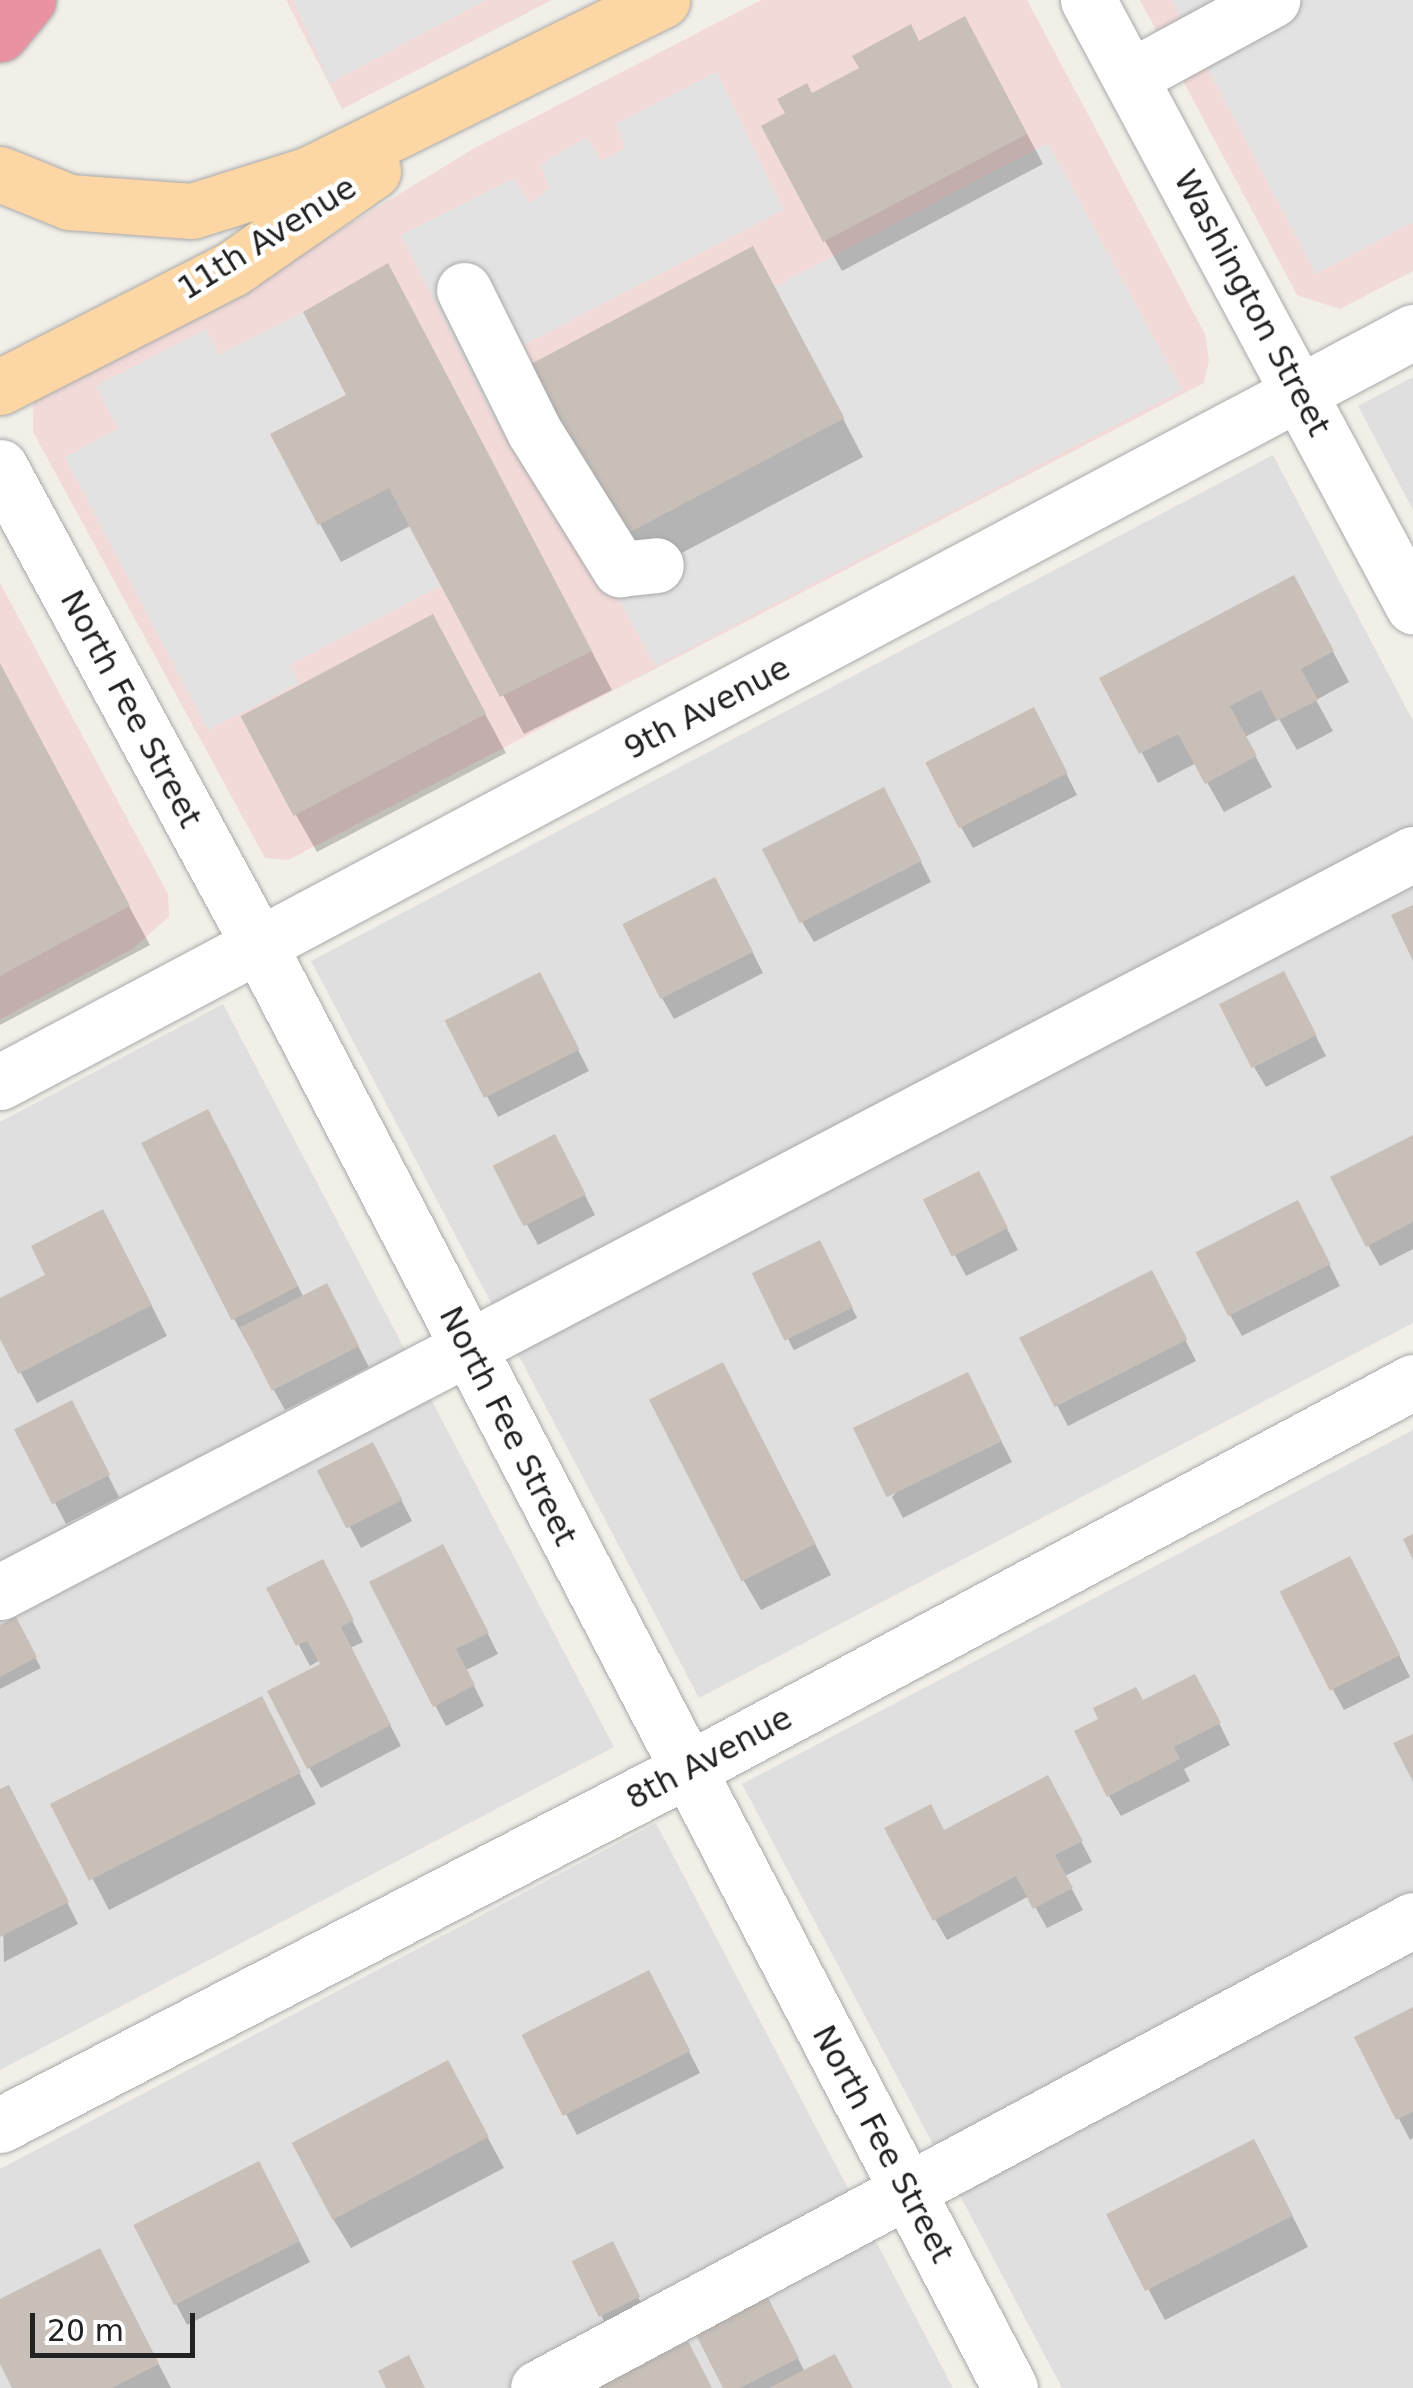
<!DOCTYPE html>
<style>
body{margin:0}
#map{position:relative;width:1413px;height:2388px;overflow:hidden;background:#f2efe9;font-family:"DejaVu Sans",sans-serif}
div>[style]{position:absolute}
.residential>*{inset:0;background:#e0dfdf}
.commercial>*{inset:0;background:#f2dad9}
.parking>*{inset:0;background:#e2e2e2}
.shadow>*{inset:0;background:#0003;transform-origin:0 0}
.building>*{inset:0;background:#c7bfb8;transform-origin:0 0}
.roads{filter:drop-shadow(0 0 2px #a9a9a9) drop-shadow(0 0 2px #a9a9a9)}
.minor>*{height:55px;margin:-27.5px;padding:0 27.5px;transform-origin:27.5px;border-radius:27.5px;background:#fff}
.major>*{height:55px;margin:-27.5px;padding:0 27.5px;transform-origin:27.5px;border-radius:27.5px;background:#fcd6a4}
.highway>*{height:55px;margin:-27.5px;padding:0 27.5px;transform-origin:27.5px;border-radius:27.5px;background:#e892a2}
span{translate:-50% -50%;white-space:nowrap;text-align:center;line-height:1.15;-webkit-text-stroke:9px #fff;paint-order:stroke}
.street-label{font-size:32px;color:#222}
.scale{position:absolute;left:30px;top:2313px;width:165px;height:45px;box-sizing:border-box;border:5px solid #222;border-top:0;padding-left:12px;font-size:30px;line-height:35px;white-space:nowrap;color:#222;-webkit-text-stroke:8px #fff;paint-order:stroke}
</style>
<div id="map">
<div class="residential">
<i style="clip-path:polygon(1413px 377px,1413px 510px,1358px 406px)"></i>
<i style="clip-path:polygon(1273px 455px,1413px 721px,1413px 1323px,699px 1698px,311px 961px)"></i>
<i style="clip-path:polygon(223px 1004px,614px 1747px,0 2070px,0 1122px)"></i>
<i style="clip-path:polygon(1413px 1430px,1413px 2388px,1062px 2388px,742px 1784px)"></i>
<i style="clip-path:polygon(656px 1823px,953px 2388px,0 2388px,0 2169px)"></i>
</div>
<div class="commercial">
<i style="clip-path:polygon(286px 0,552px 0,342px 109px)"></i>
<i style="clip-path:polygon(761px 0,1027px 0,1205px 334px,1209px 360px,1204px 383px,288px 860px,265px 858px,33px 432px,33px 401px,234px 295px,473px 149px)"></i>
<i style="clip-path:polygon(1140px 0,1413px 0,1413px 271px,1340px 309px,1297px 295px)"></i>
<i style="clip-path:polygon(0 583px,168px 894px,169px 917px,132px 949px,0 1019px)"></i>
</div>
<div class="parking">
<i style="clip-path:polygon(293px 0,486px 0,330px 83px)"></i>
<i style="clip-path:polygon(1172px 0,1413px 0,1413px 222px,1316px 274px)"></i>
<i style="clip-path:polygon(717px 72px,783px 210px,520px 347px,528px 365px,843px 419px,775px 287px,1048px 143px,1182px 390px,656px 666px,585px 540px,493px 416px,401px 235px,514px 178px,529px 203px,549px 189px,541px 164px,587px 137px,601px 161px,625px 149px,617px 123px)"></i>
<i style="clip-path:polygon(303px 312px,346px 395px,270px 435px,318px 525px,389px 488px,440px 586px,290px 665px,299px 683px,208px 730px,65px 457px,118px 429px,96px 386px,206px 329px,219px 355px)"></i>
</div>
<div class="shadow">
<i style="clip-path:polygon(919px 44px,982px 49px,1043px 164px,842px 271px,825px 241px,812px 96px)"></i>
<i style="clip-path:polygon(774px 286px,863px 457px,642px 574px,621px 536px)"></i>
<i style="clip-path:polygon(409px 304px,612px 690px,524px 734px,412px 525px,341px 562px,320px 524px,349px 396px)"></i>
<i style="clip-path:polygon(1310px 608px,1349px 682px,1316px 700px,1333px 731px,1297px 750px,1279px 719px,1245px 737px,1272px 787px,1224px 812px,1196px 763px,1158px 783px,1102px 679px)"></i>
<i style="clip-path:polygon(453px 654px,506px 753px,317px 852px,296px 815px)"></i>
<i style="clip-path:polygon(0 669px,150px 945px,0 1025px)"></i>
<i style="clip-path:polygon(1045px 731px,1077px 795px,973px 848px,961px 827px)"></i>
<i style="clip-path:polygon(895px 810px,931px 882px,814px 942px,802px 922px)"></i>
<i style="clip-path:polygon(726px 900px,763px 973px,674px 1019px,662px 998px)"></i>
<i style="clip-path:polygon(1295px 995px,1326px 1056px,1266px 1087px,1254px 1067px)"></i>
<i style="clip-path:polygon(550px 996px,589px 1071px,498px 1117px,448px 1022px)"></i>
<i style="clip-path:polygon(1413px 1138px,1413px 1249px,1380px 1266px,1368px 1245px)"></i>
<i style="clip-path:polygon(225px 1142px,304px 1298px,338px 1307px,369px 1367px,285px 1410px,234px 1319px)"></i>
<i style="clip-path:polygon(566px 1158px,595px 1215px,538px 1245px,496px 1167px)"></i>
<i style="clip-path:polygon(990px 1195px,1018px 1250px,966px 1276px,955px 1255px)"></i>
<i style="clip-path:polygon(1309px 1224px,1340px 1286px,1242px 1336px,1230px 1315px)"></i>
<i style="clip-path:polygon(119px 1242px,167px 1336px,37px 1403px,0 1334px,0 1301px)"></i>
<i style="left:824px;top:1253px;width:73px;height:71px;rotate:63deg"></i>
<i style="clip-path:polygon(1162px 1294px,1196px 1361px,1068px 1426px,1022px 1339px)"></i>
<i style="clip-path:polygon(739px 1395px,831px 1575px,761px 1610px,744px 1581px)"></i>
<i style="clip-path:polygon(978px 1396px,1012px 1462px,903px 1518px,892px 1497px)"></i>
<i style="clip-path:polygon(82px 1424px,119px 1497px,66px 1524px,17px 1430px)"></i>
<i style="clip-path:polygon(384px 1466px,412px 1521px,361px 1548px,320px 1471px)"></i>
<i style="clip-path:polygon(454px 1567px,498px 1654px,466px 1670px,484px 1706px,446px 1726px,435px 1705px)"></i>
<i style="clip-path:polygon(1361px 1579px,1410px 1677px,1344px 1710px,1333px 1690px)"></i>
<i style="clip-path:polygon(333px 1583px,363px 1642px,350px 1648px,401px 1746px,321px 1788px,309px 1767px,323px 1665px,320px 1660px,310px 1666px,269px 1589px)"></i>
<i style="clip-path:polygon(15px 1620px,41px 1668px,0 1689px,0 1628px)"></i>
<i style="clip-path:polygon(1206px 1697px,1230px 1745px,1184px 1769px,1190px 1781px,1121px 1816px,1109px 1796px,1143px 1703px)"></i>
<i style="clip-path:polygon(274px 1726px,316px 1804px,109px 1910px,54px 1805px)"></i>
<i style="clip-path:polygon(0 1792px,20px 1808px,78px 1924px,4px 1962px)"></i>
<i style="clip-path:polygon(1058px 1798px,1092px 1862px,1065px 1876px,1083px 1910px,1047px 1928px,1029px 1896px,947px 1940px,935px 1919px)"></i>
<i style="clip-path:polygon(660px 1994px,700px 2073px,577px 2135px,525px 2036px)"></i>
<i style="clip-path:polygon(1413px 2010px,1413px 2138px,1410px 2140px,1357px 2038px)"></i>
<i style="clip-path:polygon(464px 2093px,504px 2168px,351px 2248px,333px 2219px)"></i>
<i style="clip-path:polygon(1270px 2172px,1308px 2247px,1165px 2320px,1109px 2216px)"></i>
<i style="clip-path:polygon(270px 2184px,310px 2262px,187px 2325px,136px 2226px)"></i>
<i style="clip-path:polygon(617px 2254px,643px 2307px,606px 2325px,575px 2261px)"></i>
<i style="clip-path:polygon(116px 2281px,171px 2388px,15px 2388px,0 2359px,0 2302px)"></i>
<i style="clip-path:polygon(776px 2316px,805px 2372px,852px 2388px,726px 2388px)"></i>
</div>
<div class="building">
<i style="clip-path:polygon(965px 16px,1027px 134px,823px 242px,761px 126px,785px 113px,777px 99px,807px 83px,812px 93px,859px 68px,852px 56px,911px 24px,919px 41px)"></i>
<i style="left:753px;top:246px;width:195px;height:255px;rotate:62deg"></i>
<i style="clip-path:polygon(388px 263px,592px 651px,500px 697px,389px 488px,318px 525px,270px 434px,346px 395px,303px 312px)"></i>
<i style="clip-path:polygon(1294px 575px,1334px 651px,1301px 669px,1318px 700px,1277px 721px,1261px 690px,1230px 706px,1257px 756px,1205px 784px,1178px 734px,1139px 754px,1099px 678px)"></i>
<i style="left:433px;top:614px;width:113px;height:218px;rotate:62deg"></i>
<i style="clip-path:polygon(0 663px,130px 906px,0 976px)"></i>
<i style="left:1034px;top:707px;width:74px;height:122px;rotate:63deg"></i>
<i style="left:884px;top:787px;width:83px;height:137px;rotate:63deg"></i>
<i style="left:715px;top:877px;width:84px;height:104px;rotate:63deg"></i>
<i style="clip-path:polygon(1413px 905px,1413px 961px,1391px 915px)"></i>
<i style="left:1284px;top:971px;width:72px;height:73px;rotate:63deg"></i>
<i style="left:540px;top:972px;width:87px;height:107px;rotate:63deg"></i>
<i style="left:208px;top:1109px;width:199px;height:75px;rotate:63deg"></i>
<i style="left:555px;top:1134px;width:68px;height:70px;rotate:63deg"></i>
<i style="clip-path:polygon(1413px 1135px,1413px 1222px,1366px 1247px,1330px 1177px)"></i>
<i style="left:979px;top:1171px;width:64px;height:63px;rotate:63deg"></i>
<i style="left:1298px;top:1200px;width:72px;height:115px;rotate:63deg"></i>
<i style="clip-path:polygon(103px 1209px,152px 1305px,18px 1374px,0 1339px,0 1298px,45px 1275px,31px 1246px)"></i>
<i style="left:820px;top:1240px;width:75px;height:76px;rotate:64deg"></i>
<i style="left:1152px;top:1270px;width:78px;height:149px;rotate:63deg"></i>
<i style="left:327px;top:1283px;width:71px;height:98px;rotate:63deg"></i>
<i style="left:723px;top:1362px;width:204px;height:83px;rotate:63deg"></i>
<i style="left:968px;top:1372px;width:77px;height:128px;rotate:64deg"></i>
<i style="left:72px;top:1400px;width:84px;height:65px;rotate:63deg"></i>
<i style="left:373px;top:1442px;width:65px;height:63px;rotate:63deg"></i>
<i style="clip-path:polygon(1413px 1534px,1413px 1560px,1403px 1539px)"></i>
<i style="clip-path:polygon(443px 1544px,489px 1633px,456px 1649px,475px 1685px,433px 1707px,369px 1582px)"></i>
<i style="left:1350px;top:1556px;width:111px;height:79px;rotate:63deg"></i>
<i style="clip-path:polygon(323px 1559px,354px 1620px,341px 1627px,391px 1725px,307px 1769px,267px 1691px,320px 1664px,307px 1641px,296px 1646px,266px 1588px)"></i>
<i style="clip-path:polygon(16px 1617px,37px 1657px,0 1677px,0 1625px)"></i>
<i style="clip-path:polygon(1195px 1674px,1221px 1723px,1174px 1747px,1180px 1759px,1107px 1797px,1074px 1731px,1098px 1719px,1093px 1708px,1136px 1687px,1143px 1700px)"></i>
<i style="left:262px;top:1696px;width:86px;height:238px;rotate:63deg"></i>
<i style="clip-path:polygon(1413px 1734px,1413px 1782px,1393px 1743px)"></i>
<i style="clip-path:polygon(1048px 1775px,1083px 1841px,1055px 1855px,1073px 1888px,1033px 1909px,1016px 1876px,933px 1921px,884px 1828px,931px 1804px,944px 1830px)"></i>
<i style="clip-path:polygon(9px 1785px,69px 1902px,0 1937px,0 1789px)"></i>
<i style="left:649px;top:1970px;width:91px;height:143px;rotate:63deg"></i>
<i style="clip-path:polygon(1413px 2007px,1413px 2112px,1396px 2120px,1354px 2037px)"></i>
<i style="left:448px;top:2060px;width:87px;height:177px;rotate:62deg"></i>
<i style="left:1254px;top:2139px;width:86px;height:166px;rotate:63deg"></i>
<i style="left:259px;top:2161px;width:90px;height:141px;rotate:63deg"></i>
<i style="left:613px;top:2241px;width:62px;height:46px;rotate:64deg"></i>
<i style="clip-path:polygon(100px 2248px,159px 2364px,112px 2388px,12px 2388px,0 2364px,0 2299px)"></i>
<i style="clip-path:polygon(765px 2292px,799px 2358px,740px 2388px,723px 2388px,693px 2329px)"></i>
<i style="clip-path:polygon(688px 2341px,712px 2388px,598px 2388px)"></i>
<i style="clip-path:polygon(835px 2354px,853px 2388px,769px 2388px)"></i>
<i style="clip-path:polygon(409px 2355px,425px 2388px,386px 2388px,378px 2371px)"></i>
</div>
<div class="roads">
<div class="minor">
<i style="left:1088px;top:0;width:688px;rotate:61.8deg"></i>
<i style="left:1130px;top:77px;width:162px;rotate:-28.5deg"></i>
<i style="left:464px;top:290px;width:157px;rotate:63.6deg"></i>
<i style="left:534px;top:431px;width:163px;rotate:58.1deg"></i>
<i style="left:620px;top:569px;width:36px;rotate:-6deg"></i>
<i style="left:0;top:467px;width:546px;rotate:61.56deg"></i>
<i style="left:260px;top:947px;width:1624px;rotate:62.5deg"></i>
<i style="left:0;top:1082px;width:1600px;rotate:-27.96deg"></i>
<i style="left:0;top:1592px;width:1594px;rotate:-27.58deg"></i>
<i style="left:0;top:2125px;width:773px;rotate:-27.33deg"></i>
<i style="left:687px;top:1770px;width:823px;rotate:-28.12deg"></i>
<i style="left:538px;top:2388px;width:992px;rotate:-28.14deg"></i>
</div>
<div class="major">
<i style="left:0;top:174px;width:74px;rotate:22.1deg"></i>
<i style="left:69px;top:202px;width:123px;rotate:4.2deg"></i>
<i style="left:192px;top:211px;width:121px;rotate:-17.4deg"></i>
<i style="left:307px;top:175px;width:396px;rotate:-26.2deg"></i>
<i style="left:0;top:387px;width:260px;rotate:-27deg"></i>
<i style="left:232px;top:269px;width:172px;rotate:-34.8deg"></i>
</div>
<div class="highway">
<i style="left:0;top:34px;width:44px;rotate:-50.5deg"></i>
</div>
</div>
<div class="street-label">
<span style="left:267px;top:238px;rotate:-32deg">11th Avenue</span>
<span style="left:1252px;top:303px;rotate:62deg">Washington Street</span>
<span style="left:707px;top:708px;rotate:-28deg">9th Avenue</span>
<span style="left:131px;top:709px;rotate:62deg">North Fee Street</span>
<span style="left:508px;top:1426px;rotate:63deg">North Fee Street</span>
<span style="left:709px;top:1758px;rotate:-28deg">8th Avenue</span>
<span style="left:883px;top:2144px;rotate:62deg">North Fee Street</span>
</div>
<div class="scale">20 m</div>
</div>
